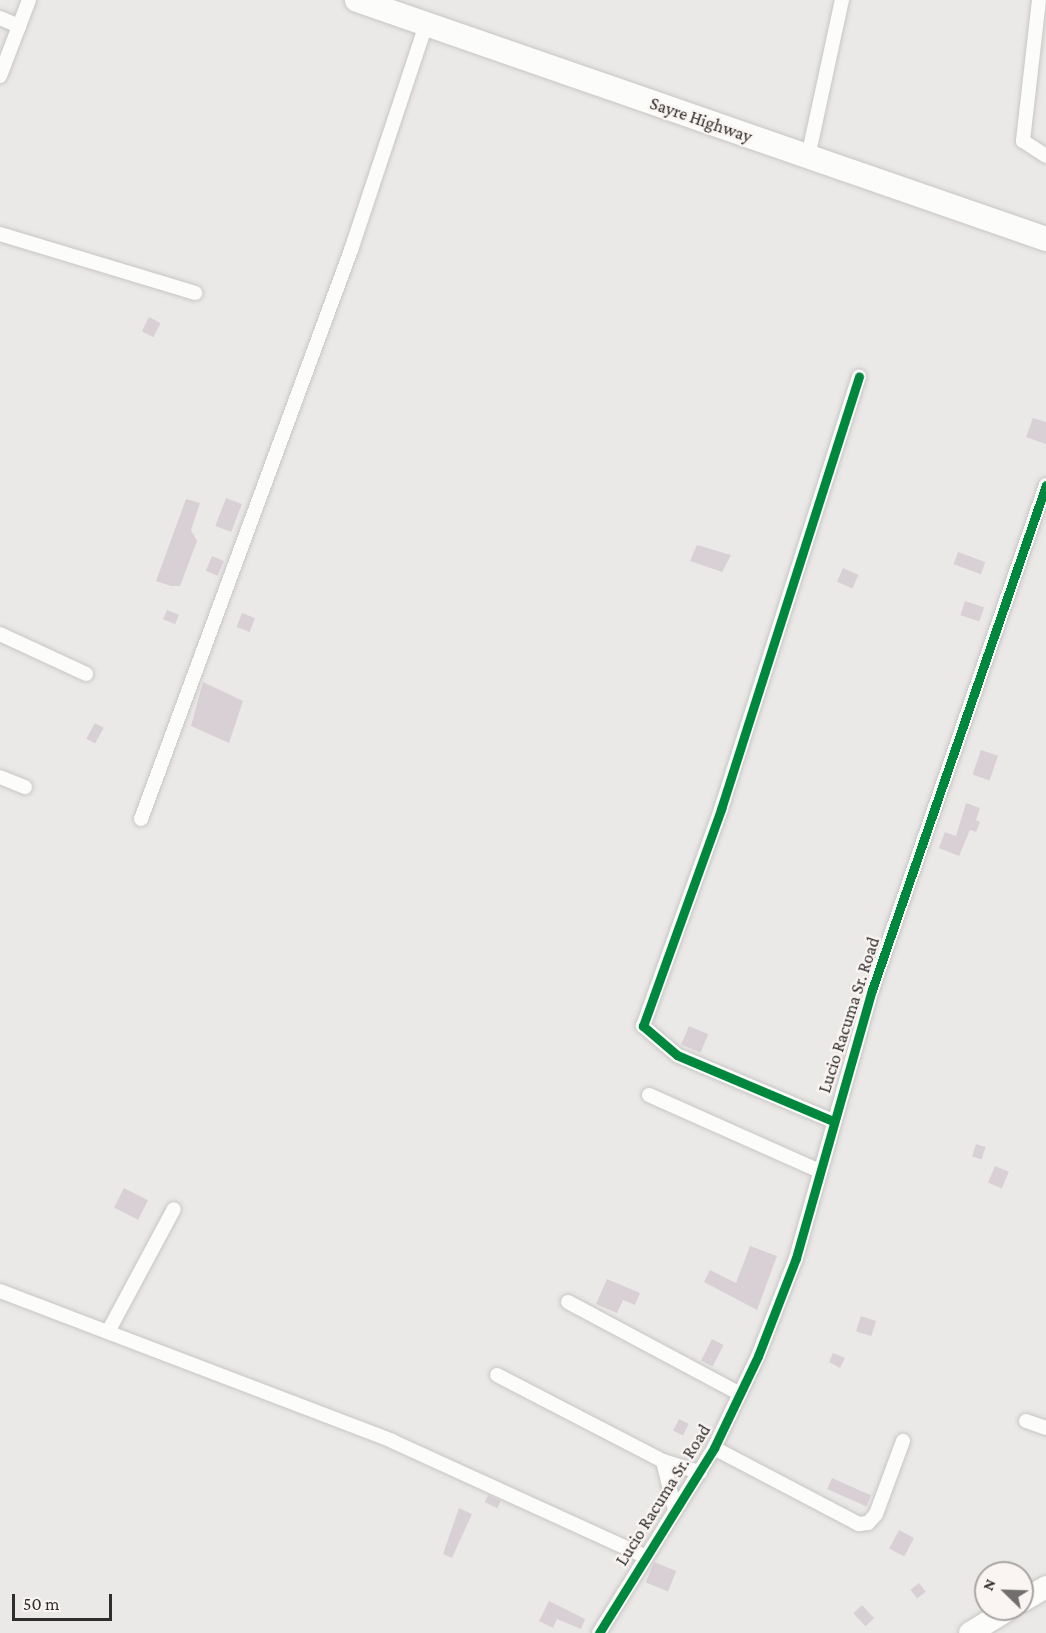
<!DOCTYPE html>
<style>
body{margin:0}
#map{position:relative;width:1046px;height:1633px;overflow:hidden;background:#ebe9e7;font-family:"Crimson Pro",serif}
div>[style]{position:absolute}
.building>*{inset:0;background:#d8d0d5;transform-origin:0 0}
.roads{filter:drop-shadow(0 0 2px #c8c6c5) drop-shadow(0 0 2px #c8c6c5)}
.minor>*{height:14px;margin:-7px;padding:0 7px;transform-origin:7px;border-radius:7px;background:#fcfcfb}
.primary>*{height:22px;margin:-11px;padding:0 11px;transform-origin:11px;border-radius:11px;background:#fcfcfb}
.trunk>*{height:24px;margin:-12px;padding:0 12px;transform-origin:12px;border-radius:12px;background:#fcfcfb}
.cycleway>*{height:9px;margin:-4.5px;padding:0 4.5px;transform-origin:4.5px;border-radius:4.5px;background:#00873e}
span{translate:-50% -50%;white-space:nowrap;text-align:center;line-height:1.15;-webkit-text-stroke:4.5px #faf5f3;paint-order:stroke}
.street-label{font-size:18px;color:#2f2e2d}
.north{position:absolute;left:974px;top:1561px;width:60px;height:60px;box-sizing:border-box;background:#faf5f3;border:2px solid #a9a5a4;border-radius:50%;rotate:293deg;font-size:16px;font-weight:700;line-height:24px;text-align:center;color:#2f2e2d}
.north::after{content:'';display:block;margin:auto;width:21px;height:27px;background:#716f6e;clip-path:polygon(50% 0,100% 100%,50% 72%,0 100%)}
.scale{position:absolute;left:12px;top:1594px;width:100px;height:27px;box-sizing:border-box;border:3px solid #2f2e2d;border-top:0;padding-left:8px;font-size:18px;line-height:21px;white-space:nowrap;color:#2f2e2d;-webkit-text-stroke:4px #faf5f3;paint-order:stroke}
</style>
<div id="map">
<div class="building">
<i style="left:149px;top:317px;width:13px;height:16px;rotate:27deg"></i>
<i style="clip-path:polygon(1033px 418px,1046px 422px,1046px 444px,1026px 437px)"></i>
<i style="left:226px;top:498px;width:17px;height:30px;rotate:21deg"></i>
<i style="clip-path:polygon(186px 499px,200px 503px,191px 530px,197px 541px,180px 586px,171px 586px,156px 581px)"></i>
<i style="clip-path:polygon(697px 545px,731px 555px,722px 572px,690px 561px)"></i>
<i style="left:958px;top:552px;width:29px;height:13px;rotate:20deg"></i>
<i style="left:212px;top:556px;width:13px;height:16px;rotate:23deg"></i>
<i style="left:843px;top:568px;width:17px;height:15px;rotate:24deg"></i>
<i style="left:965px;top:601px;width:20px;height:15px;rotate:18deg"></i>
<i style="left:167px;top:610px;width:13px;height:10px;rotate:23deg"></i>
<i style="left:242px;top:613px;width:14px;height:15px;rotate:21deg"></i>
<i style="clip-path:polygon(203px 682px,243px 701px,229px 743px,191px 726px)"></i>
<i style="left:95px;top:723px;width:10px;height:18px;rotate:29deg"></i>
<i style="left:981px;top:750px;width:18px;height:26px;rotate:19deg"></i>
<i style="clip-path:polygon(966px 803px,980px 808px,976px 820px,980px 822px,976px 832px,970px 830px,959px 856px,939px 848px,945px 832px,956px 836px)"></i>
<i style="left:689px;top:1026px;width:21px;height:20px;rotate:23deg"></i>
<i style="left:976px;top:1144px;width:10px;height:13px;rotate:17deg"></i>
<i style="left:995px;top:1166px;width:15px;height:18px;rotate:23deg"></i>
<i style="left:124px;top:1188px;width:27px;height:22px;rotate:27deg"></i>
<i style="clip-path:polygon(750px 1246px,777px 1256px,757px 1310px,704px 1282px,710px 1270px,736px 1283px)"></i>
<i style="clip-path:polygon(607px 1279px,640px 1293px,635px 1305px,623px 1300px,617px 1313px,596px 1304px)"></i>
<i style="left:861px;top:1316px;width:16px;height:16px;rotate:18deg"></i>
<i style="left:712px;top:1339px;width:13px;height:24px;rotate:27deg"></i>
<i style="clip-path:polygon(833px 1353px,845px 1358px,840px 1368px,829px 1362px)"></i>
<i style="left:679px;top:1419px;width:11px;height:13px;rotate:27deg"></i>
<i style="left:832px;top:1478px;width:43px;height:12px;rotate:24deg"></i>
<i style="left:488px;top:1495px;width:14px;height:8px;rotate:25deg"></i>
<i style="clip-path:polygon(459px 1508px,472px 1514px,452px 1558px,443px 1554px)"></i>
<i style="left:899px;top:1530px;width:17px;height:21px;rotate:28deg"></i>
<i style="left:654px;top:1562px;width:24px;height:22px;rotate:22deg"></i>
<i style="left:919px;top:1583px;width:11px;height:11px;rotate:52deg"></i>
<i style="clip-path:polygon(549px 1601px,585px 1619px,581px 1629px,557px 1619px,553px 1628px,539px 1621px)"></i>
<i style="left:862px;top:1605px;width:18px;height:12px;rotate:47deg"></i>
</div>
<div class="roads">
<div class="minor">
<i style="left:1039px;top:0;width:142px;rotate:96.5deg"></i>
<i style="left:1023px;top:141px;width:27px;rotate:33deg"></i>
<i style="left:0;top:18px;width:21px;rotate:23deg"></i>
<i style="left:0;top:76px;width:81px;rotate:-69.1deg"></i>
<i style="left:808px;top:157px;width:161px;rotate:-77.8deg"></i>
<i style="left:0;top:234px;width:204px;rotate:16.8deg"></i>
<i style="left:0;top:634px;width:95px;rotate:24.9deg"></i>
<i style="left:0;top:777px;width:27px;rotate:22deg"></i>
<i style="left:141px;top:819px;width:607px;rotate:-69.74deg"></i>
<i style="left:351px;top:250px;width:237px;rotate:-71.6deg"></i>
<i style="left:649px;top:1095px;width:187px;rotate:24deg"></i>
<i style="left:833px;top:1121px;width:169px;rotate:-157.1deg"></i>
<i style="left:677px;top:1055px;width:45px;rotate:-139.5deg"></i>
<i style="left:643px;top:1026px;width:231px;rotate:-70.2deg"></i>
<i style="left:721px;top:809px;width:454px;rotate:-72.3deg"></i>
<i style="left:0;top:1291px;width:420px;rotate:20.9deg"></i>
<i style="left:392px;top:1441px;width:277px;rotate:24.5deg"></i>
<i style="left:568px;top:1302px;width:195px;rotate:28.1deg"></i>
<i style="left:109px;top:1330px;width:137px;rotate:-61.8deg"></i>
<i style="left:497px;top:1375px;width:187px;rotate:27.4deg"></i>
<i style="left:663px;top:1461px;width:39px;rotate:17deg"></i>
<i style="left:1026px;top:1421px;width:21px;rotate:19deg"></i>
<i style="left:714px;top:1448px;width:164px;rotate:27.7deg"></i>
<i style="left:859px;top:1524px;width:9px;rotate:-6deg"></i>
<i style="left:868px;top:1523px;width:12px;rotate:-48deg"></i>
<i style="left:876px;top:1514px;width:78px;rotate:-69.7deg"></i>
<i style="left:663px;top:1461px;width:50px;rotate:76.2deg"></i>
<i style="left:599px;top:1633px;width:218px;rotate:-58.1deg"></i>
<i style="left:714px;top:1448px;width:102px;rotate:-64.4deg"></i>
<i style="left:758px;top:1356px;width:105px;rotate:-68.8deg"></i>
<i style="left:796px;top:1258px;width:279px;rotate:-74.2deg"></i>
<i style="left:872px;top:990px;width:534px;rotate:-70.99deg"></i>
</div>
<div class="primary">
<i style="left:1022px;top:1601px;width:28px;rotate:-30deg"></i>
<i style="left:970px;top:1633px;width:46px;rotate:-31.6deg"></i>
</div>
<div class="trunk">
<i style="left:357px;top:0;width:729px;rotate:19.13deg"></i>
</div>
</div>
<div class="cycleway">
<i style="left:833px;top:1121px;width:169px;rotate:-157.1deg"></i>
<i style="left:677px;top:1055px;width:45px;rotate:-139.5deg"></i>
<i style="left:643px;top:1026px;width:231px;rotate:-70.2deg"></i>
<i style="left:721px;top:809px;width:454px;rotate:-72.3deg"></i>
<i style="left:599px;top:1633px;width:218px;rotate:-58.1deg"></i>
<i style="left:714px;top:1448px;width:102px;rotate:-64.4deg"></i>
<i style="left:758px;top:1356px;width:105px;rotate:-68.8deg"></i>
<i style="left:796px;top:1258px;width:279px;rotate:-74.2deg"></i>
<i style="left:872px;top:990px;width:534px;rotate:-70.99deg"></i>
</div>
<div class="street-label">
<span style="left:701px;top:120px;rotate:19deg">Sayre Highway</span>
<span style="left:849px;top:1015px;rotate:-72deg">Lucio Racuma Sr. Road</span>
<span style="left:663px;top:1495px;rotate:-58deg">Lucio Racuma Sr. Road</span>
</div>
<div class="north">N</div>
<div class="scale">50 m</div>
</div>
